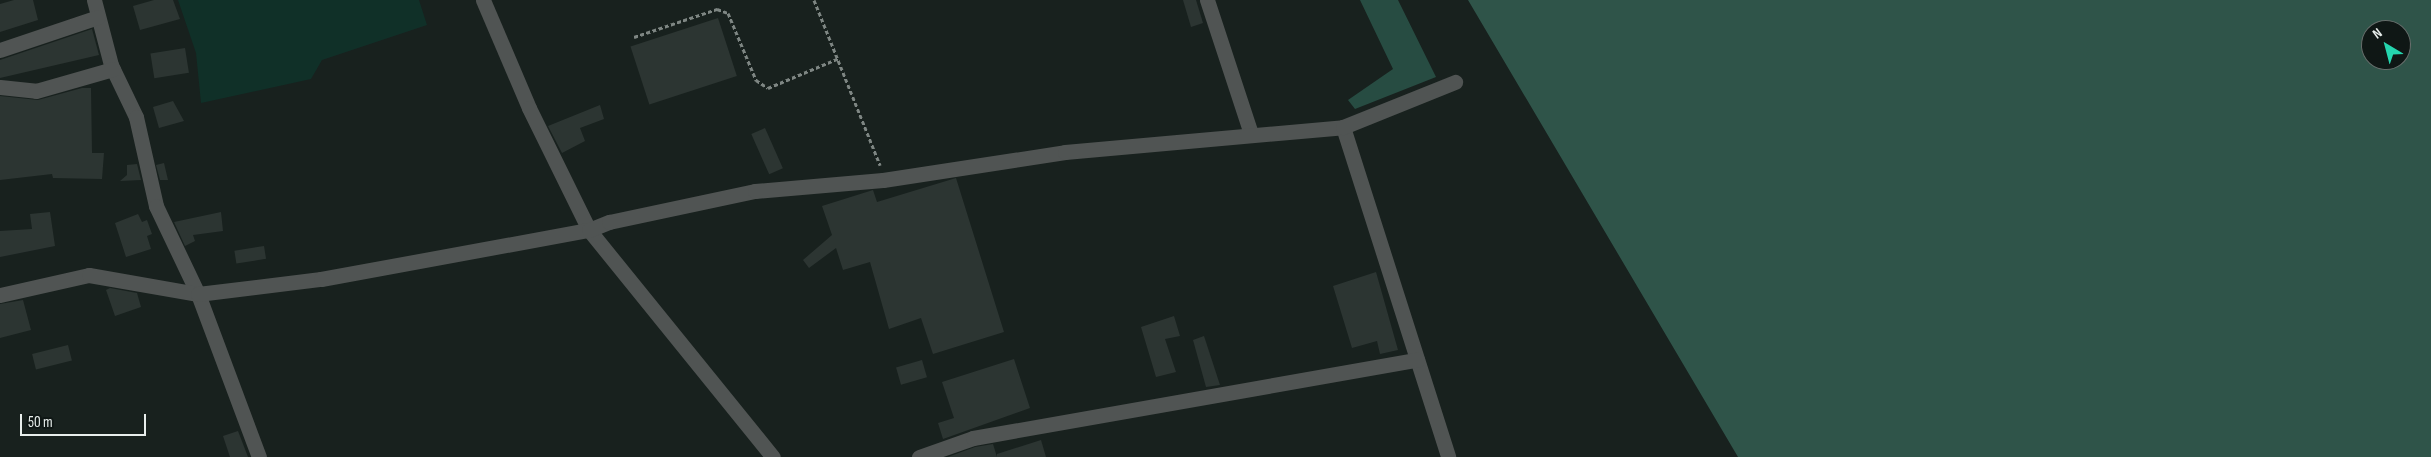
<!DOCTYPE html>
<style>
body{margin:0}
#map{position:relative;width:2431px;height:457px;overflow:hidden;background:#18211e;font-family:"Sofia Sans Condensed",sans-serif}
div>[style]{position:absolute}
.green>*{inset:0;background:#103028}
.forest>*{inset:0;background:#274c42}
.water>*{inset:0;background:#2f5449}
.building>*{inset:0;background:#2c3532;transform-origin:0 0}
.path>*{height:3px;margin-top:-1.5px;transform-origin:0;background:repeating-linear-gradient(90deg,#7e8683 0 4px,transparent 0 6.5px)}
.minor>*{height:15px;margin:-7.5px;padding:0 7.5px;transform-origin:7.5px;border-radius:7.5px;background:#505453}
span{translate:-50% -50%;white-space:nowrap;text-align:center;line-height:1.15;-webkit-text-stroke:5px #0f1715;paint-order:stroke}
.north{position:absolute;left:2361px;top:20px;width:50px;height:50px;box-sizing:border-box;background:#0f1715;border:1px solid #666d6b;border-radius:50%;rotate:323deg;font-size:14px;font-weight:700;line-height:20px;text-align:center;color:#e8eeec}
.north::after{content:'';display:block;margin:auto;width:18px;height:22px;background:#25d5ae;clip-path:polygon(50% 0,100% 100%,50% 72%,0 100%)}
.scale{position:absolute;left:20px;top:414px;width:126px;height:22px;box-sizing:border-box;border:2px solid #e8eeec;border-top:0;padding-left:6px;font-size:15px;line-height:18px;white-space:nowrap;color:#e8eeec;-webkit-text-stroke:4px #0f1715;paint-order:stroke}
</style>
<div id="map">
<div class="green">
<i style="clip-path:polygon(178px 0,419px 0,427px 25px,322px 60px,311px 79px,201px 103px,196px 53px)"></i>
</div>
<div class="forest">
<i style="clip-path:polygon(1360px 0,1398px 0,1436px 77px,1355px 109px,1348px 100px,1393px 69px)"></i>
</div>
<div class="water">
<i style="clip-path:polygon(evenodd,1468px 0,2431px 0,2431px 457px,1738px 457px,1468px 0,2371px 30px,2401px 30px,2401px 60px,2371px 60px,2371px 30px)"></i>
</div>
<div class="building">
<i style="clip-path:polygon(14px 0,33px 0,38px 20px,0 32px,0 4px)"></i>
<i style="clip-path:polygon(154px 0,173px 0,180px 19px,140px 30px,133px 6px)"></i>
<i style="clip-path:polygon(1183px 0,1196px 0,1203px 23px,1191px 27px)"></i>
<i style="left:718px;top:18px;width:61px;height:92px;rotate:72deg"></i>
<i style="clip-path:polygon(92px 29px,99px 55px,0 78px,0 60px)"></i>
<i style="left:185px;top:48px;width:25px;height:35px;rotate:81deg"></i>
<i style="clip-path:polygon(82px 88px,91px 88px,92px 153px,104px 153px,102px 179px,53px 178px,52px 174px,0 180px,0 96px,38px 100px)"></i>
<i style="clip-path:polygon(173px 101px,184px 121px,159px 128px,153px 107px)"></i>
<i style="clip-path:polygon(600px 105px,604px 119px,580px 128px,585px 141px,562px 153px,548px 126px)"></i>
<i style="left:765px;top:128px;width:44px;height:15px;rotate:66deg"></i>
<i style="clip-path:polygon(164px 163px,168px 180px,160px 180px,156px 165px)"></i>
<i style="clip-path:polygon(137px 164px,141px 180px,120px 181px,127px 175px,127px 165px)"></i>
<i style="clip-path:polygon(956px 178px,1004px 332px,933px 354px,921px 318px,889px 329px,870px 262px,843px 270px,836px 248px,809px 268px,803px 260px,832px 235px,822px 206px,873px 190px,877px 202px)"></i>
<i style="clip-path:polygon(50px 212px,55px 246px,0 257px,0 231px,32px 229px,30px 214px)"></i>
<i style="clip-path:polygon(221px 212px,223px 231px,193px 235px,195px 241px,185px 246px,174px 222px)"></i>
<i style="clip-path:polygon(138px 214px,142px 222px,147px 220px,152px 234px,147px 236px,151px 249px,126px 257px,115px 223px)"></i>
<i style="left:264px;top:246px;width:13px;height:30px;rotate:81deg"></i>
<i style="clip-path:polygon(1376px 272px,1398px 350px,1380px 354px,1377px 341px,1352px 348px,1333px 286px)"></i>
<i style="clip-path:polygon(110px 288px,137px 293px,141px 307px,115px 316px,106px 290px)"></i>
<i style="clip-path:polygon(23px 300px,31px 330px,0 338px,0 304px)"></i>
<i style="clip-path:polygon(1174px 316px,1180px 336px,1165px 339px,1176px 372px,1156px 377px,1141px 327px)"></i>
<i style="clip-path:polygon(1204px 336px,1220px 385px,1206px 387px,1193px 340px)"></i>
<i style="left:68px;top:345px;width:16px;height:37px;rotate:76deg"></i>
<i style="clip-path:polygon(1014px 359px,1030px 408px,943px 439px,938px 423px,954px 418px,942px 382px)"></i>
<i style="left:922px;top:360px;width:18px;height:27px;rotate:74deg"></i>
<i style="clip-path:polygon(238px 431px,248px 457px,230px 457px,223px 436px)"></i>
<i style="clip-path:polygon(1041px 440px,1046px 457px,997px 457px,997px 454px)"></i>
<i style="clip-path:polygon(993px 444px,997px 457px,948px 457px,975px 447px)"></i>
</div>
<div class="path">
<i style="left:814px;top:0;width:178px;rotate:68.2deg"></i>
<i style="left:634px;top:37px;width:88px;rotate:-18.6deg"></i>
<i style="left:717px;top:9px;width:12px;rotate:20deg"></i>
<i style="left:728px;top:13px;width:73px;rotate:67.3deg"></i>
<i style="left:756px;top:80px;width:14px;rotate:34deg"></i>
<i style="left:768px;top:88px;width:77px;rotate:-22.9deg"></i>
</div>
<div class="minor">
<i style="left:94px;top:0;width:67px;rotate:75.3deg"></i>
<i style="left:111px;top:65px;width:58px;rotate:64.3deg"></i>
<i style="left:136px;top:117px;width:91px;rotate:77.3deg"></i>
<i style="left:156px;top:206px;width:98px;rotate:64.5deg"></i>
<i style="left:198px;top:294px;width:174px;rotate:69.5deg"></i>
<i style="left:483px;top:0;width:117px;rotate:66.9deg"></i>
<i style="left:529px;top:108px;width:136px;rotate:63.8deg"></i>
<i style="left:589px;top:230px;width:292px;rotate:51deg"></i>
<i style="left:1207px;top:0;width:141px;rotate:71.8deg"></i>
<i style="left:0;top:50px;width:103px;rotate:-18.6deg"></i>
<i style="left:0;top:87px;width:36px;rotate:6deg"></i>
<i style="left:36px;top:91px;width:80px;rotate:-15.9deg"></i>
<i style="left:1343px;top:127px;width:346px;rotate:72.3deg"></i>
<i style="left:0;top:295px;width:91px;rotate:-12.7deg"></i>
<i style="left:89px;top:275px;width:111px;rotate:9.9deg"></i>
<i style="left:198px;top:294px;width:124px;rotate:-7deg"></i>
<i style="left:321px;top:279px;width:272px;rotate:-10.4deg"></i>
<i style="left:589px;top:230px;width:22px;rotate:-22deg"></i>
<i style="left:609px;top:222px;width:149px;rotate:-12deg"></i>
<i style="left:755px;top:191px;width:128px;rotate:-4.9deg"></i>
<i style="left:883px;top:180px;width:184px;rotate:-8.7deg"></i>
<i style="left:1065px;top:152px;width:279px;rotate:-5.1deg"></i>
<i style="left:1343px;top:127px;width:121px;rotate:-21.9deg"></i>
<i style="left:919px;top:457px;width:57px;rotate:-19.4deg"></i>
<i style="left:973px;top:438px;width:451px;rotate:-10deg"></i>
</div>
<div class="north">N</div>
<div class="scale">50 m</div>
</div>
